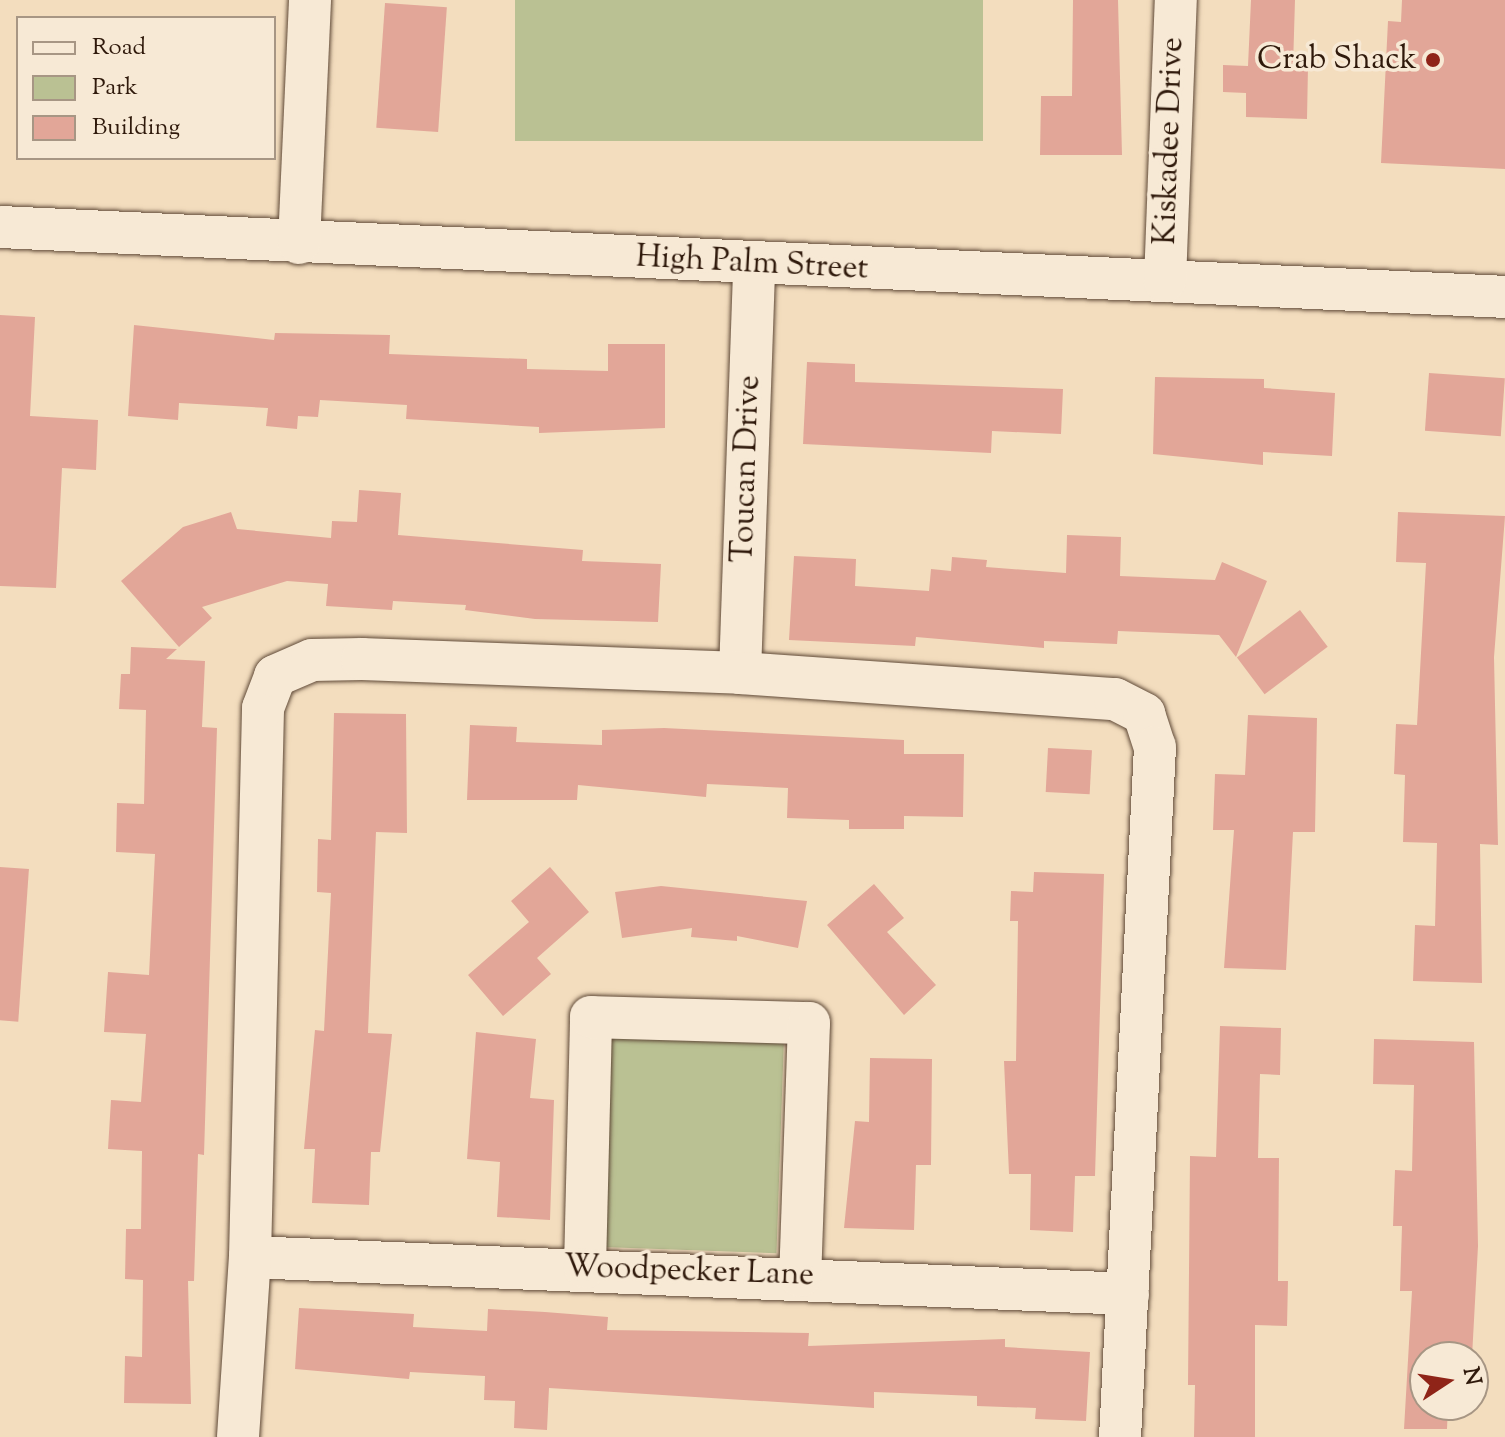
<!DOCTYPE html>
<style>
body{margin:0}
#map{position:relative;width:1505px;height:1437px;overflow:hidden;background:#f3ddbe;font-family:"Sorts Mill Goudy",serif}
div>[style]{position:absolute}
.green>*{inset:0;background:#bac193;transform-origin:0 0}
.building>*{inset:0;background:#e2a698;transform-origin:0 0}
.roads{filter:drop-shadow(0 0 2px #604a38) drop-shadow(0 0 2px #604a38)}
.minor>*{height:42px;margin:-21px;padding:0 21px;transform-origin:21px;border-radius:21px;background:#f7e9d5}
.dots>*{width:22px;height:22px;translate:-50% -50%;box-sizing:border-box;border:4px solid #f7e9d5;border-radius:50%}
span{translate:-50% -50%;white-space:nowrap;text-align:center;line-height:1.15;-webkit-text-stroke:7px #f7e9d5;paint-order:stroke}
.poi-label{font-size:32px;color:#2f190b}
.right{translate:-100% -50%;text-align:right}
.street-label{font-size:32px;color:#2f190b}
.legend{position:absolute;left:16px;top:16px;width:260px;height:144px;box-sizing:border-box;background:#f7e9d5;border:2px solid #a79684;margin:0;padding:10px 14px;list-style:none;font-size:24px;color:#2f190b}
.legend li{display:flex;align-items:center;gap:16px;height:40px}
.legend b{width:40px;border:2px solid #a79684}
.north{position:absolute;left:1409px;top:1341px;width:80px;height:80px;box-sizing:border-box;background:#f7e9d5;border:2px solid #a79684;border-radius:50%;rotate:78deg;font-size:22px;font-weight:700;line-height:32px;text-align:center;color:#2f190b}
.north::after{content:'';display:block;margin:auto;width:28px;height:36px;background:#8f2418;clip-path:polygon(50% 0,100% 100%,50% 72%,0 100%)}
</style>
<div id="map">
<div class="green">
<i style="left:515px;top:0;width:468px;height:141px"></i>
<i style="left:603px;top:1034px;width:181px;height:213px;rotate:2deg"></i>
</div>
<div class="building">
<i style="clip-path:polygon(1073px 0,1118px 0,1122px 155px,1040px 155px,1041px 96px,1072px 96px)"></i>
<i style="clip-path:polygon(1251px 0,1295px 0,1293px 67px,1308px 67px,1307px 119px,1246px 117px,1246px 93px,1223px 92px,1223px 65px,1248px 66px)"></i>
<i style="clip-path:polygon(1402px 0,1505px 0,1505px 169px,1381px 163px,1388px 21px,1401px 22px)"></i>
<i style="left:385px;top:3px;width:62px;height:125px;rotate:4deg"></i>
<i style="clip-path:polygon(0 315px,35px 317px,30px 416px,98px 420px,96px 470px,62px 468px,56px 588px,0 586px)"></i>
<i style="clip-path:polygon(134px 325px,274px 340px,275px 333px,390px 335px,389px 354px,527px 359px,527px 369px,608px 371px,608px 344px,665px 344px,665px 428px,539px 433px,539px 427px,406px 419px,407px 405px,320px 400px,318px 417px,298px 416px,297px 429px,266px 426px,268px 408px,179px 403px,178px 420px,128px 416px)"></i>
<i style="clip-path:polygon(807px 362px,855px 364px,855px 382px,1063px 389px,1061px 434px,992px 431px,991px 453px,803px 444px)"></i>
<i style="left:1429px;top:373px;width:76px;height:58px;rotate:4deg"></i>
<i style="clip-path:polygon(1155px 377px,1264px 379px,1264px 388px,1335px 393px,1332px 456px,1263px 452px,1263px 465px,1153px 454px)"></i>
<i style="clip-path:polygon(359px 490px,401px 493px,398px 535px,583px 550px,582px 561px,661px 564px,658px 622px,535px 619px,465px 610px,466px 605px,393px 601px,392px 610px,326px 606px,328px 584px,287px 581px,202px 607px,212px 618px,179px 647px,121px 581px,183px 527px,231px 512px,237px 529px,331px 538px,332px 521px,357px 522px)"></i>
<i style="clip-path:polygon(1398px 512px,1505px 516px,1494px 657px,1498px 845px,1480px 844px,1482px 983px,1413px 981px,1415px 925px,1435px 926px,1437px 843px,1403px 842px,1405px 775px,1394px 774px,1396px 724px,1417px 725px,1426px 563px,1396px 562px)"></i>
<i style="clip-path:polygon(1067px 535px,1121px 537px,1120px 576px,1215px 580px,1222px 562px,1267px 581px,1236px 657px,1219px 635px,1118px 631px,1117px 644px,1044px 641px,1044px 648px,916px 637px,915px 646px,789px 640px,794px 556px,856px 559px,855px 586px,929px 591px,931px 569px,951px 571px,952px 557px,987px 560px,986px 567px,1066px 573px)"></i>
<i style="left:1300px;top:610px;width:46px;height:79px;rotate:53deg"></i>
<i style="clip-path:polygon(131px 647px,177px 649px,166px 659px,205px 661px,202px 727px,217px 728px,204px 1155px,198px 1154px,194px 1281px,188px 1281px,191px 1404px,124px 1403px,125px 1356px,142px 1357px,143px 1280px,125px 1279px,126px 1229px,141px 1229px,142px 1151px,108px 1149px,111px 1100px,141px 1102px,146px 1034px,104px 1032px,108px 972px,149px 975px,155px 854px,116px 852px,117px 803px,144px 804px,146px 710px,119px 709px,121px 674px,130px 674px)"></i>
<i style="clip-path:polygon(334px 713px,406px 714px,407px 833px,376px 832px,368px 1033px,392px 1034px,380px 1152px,371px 1152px,369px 1205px,312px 1203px,315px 1149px,304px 1149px,315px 1030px,324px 1031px,331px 893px,317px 892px,318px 839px,331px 840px)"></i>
<i style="clip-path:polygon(1248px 715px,1317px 718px,1315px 832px,1293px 832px,1286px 970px,1224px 968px,1234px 830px,1213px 830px,1215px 774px,1245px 775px)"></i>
<i style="clip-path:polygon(470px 725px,517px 727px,516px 742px,602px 745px,602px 730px,664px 728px,904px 740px,904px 754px,964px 754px,963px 817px,904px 816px,904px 829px,849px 829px,849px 820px,787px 818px,788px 788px,707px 784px,706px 797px,578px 785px,577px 800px,467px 800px)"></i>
<i style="left:1048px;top:748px;width:44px;height:44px;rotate:3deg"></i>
<i style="left:0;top:867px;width:29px;height:153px;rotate:4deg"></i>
<i style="clip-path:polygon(550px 867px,589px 912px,537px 958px,551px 974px,503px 1016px,468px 975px,529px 922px,511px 901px)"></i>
<i style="clip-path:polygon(1034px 872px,1104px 874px,1095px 1176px,1075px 1176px,1073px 1232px,1030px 1230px,1031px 1174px,1009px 1174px,1004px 1061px,1016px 1061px,1018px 921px,1010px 921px,1011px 891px,1033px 892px)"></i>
<i style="clip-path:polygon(874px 884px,904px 918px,887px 932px,936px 985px,904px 1015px,827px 925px)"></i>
<i style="clip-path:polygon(661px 886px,807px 901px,798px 948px,737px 936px,737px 941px,691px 937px,692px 928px,622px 938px,615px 892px)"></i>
<i style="clip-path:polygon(1220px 1026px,1281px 1028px,1280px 1075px,1260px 1074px,1258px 1158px,1279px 1158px,1278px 1281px,1288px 1281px,1287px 1326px,1255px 1325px,1255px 1437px,1194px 1437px,1195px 1385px,1188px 1385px,1190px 1156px,1216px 1157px)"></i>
<i style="clip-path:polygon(476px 1032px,536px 1039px,530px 1098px,554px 1100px,550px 1220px,497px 1217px,500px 1162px,467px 1159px)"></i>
<i style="clip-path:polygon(1374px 1039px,1474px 1042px,1478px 1246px,1472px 1357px,1425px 1357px,1425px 1405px,1448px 1405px,1447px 1429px,1404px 1429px,1412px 1291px,1400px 1291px,1402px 1226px,1393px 1226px,1395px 1170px,1412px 1171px,1414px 1085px,1373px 1084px)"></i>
<i style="clip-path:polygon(870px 1058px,932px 1059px,931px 1165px,916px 1165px,914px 1230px,844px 1228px,855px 1121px,869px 1122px)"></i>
<i style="clip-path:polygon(299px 1308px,414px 1314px,413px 1327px,487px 1331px,488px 1309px,545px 1312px,608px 1317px,607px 1330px,809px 1333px,808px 1346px,1005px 1339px,1005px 1347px,1090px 1352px,1086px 1421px,1035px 1419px,1036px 1408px,977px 1406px,977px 1396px,874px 1392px,874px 1408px,549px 1388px,547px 1430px,514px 1428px,515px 1401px,484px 1400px,485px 1376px,410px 1372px,409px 1379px,295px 1369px)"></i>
</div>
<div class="roads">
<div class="minor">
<i style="left:0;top:227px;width:1507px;rotate:2.66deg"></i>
<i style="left:299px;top:243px;width:243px;rotate:-87.4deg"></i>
<i style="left:1165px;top:281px;width:281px;rotate:-87.8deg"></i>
<i style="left:740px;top:673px;width:409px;rotate:-88deg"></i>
<i style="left:250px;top:1257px;width:879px;rotate:2.41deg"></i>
<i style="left:585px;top:1267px;width:250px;rotate:-88.6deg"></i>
<i style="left:591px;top:1017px;width:218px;rotate:1.6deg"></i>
<i style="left:809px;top:1023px;width:253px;rotate:92deg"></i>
<i style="left:238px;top:1437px;width:180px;rotate:-86.2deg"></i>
<i style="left:250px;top:1257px;width:549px;rotate:-88.64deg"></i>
<i style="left:263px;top:708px;width:34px;rotate:-69deg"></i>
<i style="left:275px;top:676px;width:40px;rotate:-23.4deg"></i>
<i style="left:312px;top:660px;width:50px;rotate:-1.1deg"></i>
<i style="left:362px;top:659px;width:378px;rotate:2.1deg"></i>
<i style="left:740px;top:673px;width:376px;rotate:4deg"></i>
<i style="left:1115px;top:699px;width:33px;rotate:27deg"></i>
<i style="left:1144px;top:714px;width:35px;rotate:72deg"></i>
<i style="left:1155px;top:747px;width:691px;rotate:92.9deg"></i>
</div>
</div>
<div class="dots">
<i style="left:1433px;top:60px;background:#8f2418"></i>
</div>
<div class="poi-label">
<span class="right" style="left:1417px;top:60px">Crab Shack</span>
</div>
<div class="street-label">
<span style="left:1170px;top:141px;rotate:-88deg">Kiskadee Drive</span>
<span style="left:752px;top:264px;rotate:3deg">High Palm Street</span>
<span style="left:747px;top:469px;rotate:-88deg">Toucan Drive</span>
<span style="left:689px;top:1272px;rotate:2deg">Woodpecker Lane</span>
</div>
<ul class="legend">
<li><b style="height:10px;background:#f7e9d5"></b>Road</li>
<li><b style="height:22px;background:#bac193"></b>Park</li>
<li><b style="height:22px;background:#e2a698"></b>Building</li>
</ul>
<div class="north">N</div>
</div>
